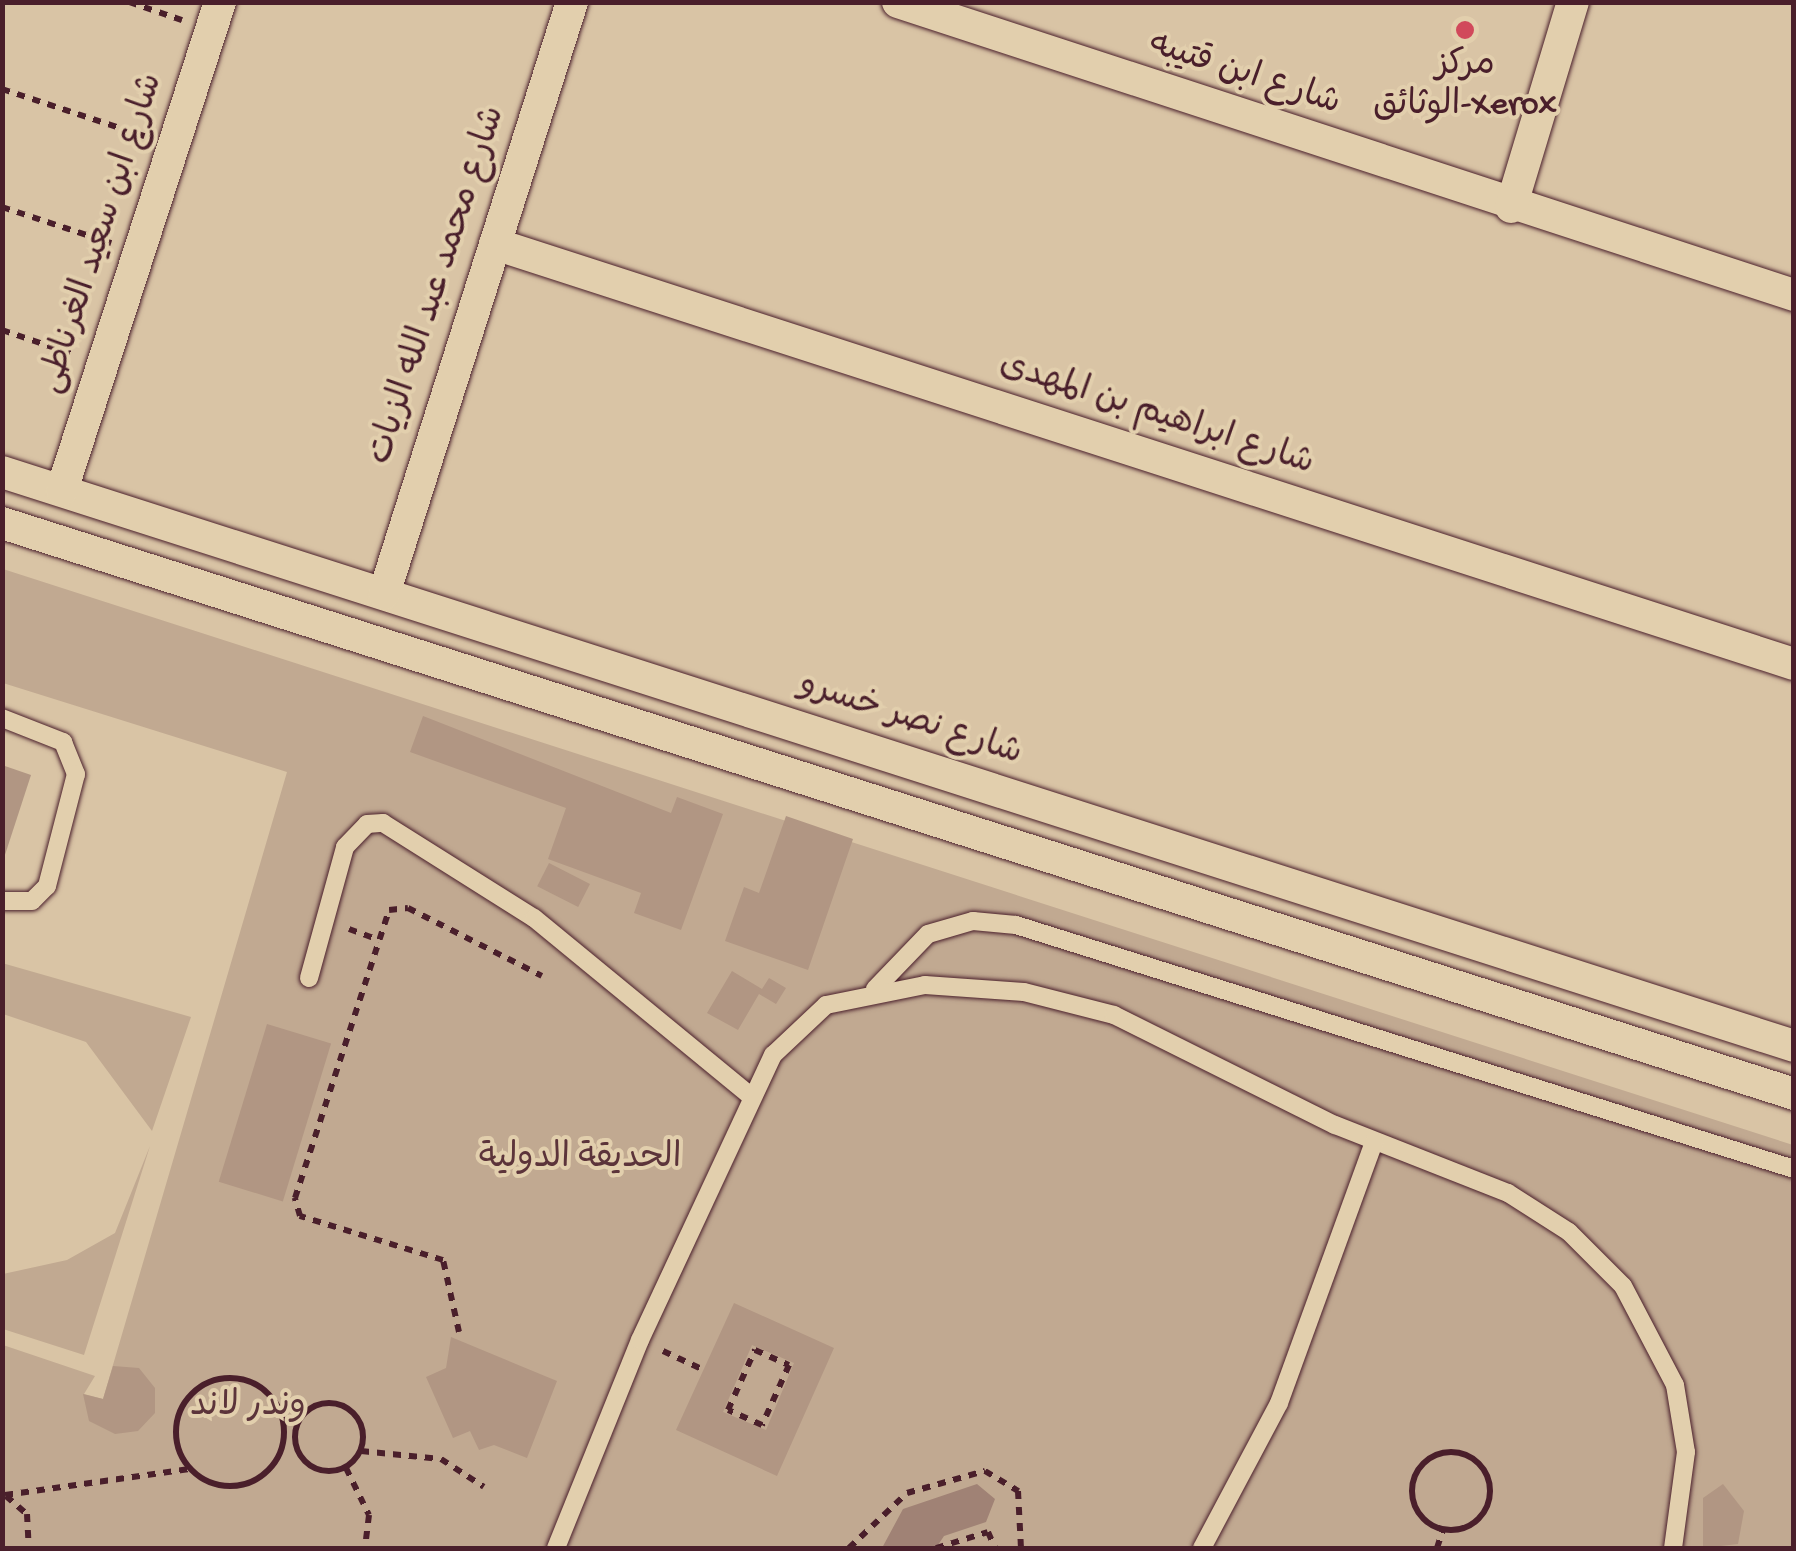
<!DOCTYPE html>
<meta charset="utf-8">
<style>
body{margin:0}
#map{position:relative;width:1796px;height:1551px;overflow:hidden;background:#d9c4a5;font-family:"Gochi Hand","Playpen Sans Arabic",sans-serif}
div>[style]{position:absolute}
.green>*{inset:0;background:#c1a991}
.water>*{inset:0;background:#a08275}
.building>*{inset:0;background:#b19683;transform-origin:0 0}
.path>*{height:6px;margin-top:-3px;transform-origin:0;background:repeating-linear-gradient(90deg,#4a1f2b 0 8px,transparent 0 16px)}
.path>.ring{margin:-3px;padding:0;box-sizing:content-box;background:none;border:6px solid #4a1f2b;border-radius:50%}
.roads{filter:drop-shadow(0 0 2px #4a1f2b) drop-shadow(0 0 2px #4a1f2b)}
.service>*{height:18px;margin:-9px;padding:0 9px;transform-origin:9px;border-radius:9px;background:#e2cfad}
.minor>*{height:32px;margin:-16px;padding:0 16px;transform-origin:16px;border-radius:16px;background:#e2cfad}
.dots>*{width:28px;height:28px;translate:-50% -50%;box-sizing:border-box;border:5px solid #e2cfad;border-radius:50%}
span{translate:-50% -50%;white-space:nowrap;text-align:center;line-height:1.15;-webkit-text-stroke:8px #e2cfad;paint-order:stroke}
.poi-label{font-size:35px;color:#4a1f2b}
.street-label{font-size:35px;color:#4a1f2b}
.park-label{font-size:35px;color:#5c343a}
.frame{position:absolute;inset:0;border:5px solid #4a1f2b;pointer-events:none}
</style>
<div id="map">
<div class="green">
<i style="clip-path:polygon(3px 569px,1793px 1145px,1793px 1548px,3px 1548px,3px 1345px,95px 1376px,84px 1394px,103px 1399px,287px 772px,3px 683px)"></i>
<i style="clip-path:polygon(2px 963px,191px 1017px,152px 1131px,86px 1042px,3px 1014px)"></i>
<i style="clip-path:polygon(150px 1146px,84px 1355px,3px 1329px,3px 1274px,67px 1260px,115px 1233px)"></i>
</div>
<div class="water">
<i style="clip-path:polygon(977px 1484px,995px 1499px,986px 1522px,944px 1536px,936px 1548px,882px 1548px,903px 1509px)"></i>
</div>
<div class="building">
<i style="clip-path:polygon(423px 716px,671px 813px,677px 797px,723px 814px,681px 930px,634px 913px,641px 893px,548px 859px,566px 808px,410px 752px)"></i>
<i style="clip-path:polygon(2px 765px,31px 775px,3px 861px,2px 861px)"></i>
<i style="clip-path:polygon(786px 816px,853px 839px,808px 970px,725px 941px,744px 887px,759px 893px)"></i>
<i style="left:549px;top:863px;width:46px;height:26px;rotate:27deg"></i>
<i style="clip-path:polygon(732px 971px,762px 989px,769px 978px,786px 988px,776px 1004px,759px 994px,738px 1030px,707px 1013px)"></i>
<i style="left:267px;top:1024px;width:67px;height:165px;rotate:17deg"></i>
<i style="clip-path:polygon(evenodd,734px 1303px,834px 1348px,777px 1476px,676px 1430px,734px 1303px,752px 1345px,794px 1363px,766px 1430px,723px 1412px,752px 1345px)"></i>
<i style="clip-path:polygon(451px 1337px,557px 1381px,527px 1458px,494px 1445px,479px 1450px,470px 1431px,453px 1438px,426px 1377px,446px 1368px)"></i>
<i style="clip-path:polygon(113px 1366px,139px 1368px,155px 1388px,155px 1413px,138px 1431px,115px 1434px,89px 1421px,83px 1394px,103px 1399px)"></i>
<i style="clip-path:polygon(1723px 1484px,1744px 1511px,1738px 1544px,1703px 1548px,1703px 1498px)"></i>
</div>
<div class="path">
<i style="left:129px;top:2px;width:56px;rotate:18.8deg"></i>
<i style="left:2px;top:89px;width:150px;rotate:18.3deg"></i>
<i style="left:2px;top:207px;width:115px;rotate:18.3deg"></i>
<i style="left:2px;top:330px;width:75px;rotate:18.7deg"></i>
<i style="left:349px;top:929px;width:32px;rotate:20deg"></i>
<i style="left:459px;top:1332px;width:74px;rotate:-102.5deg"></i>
<i style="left:443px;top:1260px;width:150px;rotate:-162.9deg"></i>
<i style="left:300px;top:1216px;width:19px;rotate:-106deg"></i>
<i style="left:295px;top:1198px;width:303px;rotate:-71.9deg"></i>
<i style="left:389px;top:910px;width:19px;rotate:-6deg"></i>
<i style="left:408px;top:908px;width:150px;rotate:26.9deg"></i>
<i style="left:755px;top:1350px;width:37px;rotate:24deg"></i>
<i style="left:789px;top:1365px;width:66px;rotate:114.2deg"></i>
<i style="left:762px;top:1425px;width:37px;rotate:-156deg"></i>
<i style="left:728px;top:1410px;width:66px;rotate:-65.8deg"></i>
<i style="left:663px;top:1351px;width:45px;rotate:24.9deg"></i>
<i class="ring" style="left:176px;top:1378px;width:102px;height:102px"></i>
<i class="ring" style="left:295px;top:1403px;width:62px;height:62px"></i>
<i style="left:361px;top:1451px;width:80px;rotate:5.7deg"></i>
<i style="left:441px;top:1459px;width:51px;rotate:33.1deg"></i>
<i class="ring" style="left:1412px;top:1452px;width:72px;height:72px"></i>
<i style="left:346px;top:1468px;width:52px;rotate:63.9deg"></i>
<i style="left:369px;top:1515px;width:33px;rotate:97deg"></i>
<i style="left:5px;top:1495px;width:188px;rotate:-8deg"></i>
<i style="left:6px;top:1496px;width:28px;rotate:41deg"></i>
<i style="left:27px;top:1514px;width:34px;rotate:87deg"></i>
<i style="left:849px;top:1548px;width:80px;rotate:-43.5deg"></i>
<i style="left:907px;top:1493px;width:81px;rotate:-15.8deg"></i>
<i style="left:985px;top:1471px;width:39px;rotate:31deg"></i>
<i style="left:1018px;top:1491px;width:57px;rotate:87deg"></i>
<i style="left:936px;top:1548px;width:54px;rotate:-17.1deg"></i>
<i style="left:988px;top:1532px;width:17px;rotate:66deg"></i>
<i style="left:1437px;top:1548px;width:20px;rotate:-72deg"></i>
</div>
<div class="roads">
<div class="service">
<i style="left:2px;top:718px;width:66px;rotate:21.5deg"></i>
<i style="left:63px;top:742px;width:35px;rotate:68deg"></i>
<i style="left:76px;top:774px;width:116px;rotate:104.5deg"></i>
<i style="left:47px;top:886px;width:21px;rotate:135deg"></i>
<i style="left:32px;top:901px;width:30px;rotate:180deg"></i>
<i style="left:309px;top:978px;width:136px;rotate:-74.6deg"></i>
<i style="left:345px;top:847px;width:32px;rotate:-46deg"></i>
<i style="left:367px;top:824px;width:16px;rotate:-4deg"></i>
<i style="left:383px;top:823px;width:178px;rotate:32.2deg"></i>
<i style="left:534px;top:918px;width:282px;rotate:39.4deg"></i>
<i style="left:875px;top:989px;width:76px;rotate:-46.1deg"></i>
<i style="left:928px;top:934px;width:47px;rotate:-16.1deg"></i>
<i style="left:973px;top:921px;width:43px;rotate:5.3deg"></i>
<i style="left:1016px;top:925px;width:815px;rotate:17.41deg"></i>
<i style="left:556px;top:1548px;width:224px;rotate:-68deg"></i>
<i style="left:640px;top:1340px;width:315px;rotate:-65deg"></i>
<i style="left:773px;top:1055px;width:73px;rotate:-43.3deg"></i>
<i style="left:826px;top:1005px;width:101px;rotate:-11.4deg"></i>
<i style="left:925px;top:985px;width:99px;rotate:4deg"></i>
<i style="left:1024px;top:992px;width:93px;rotate:14.3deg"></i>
<i style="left:1114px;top:1015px;width:247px;rotate:26.5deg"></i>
<i style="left:1335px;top:1125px;width:186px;rotate:21.5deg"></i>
<i style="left:1508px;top:1193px;width:72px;rotate:32.6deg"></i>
<i style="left:1569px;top:1232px;width:76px;rotate:45deg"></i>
<i style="left:1623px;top:1286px;width:112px;rotate:62.3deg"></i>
<i style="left:1675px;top:1385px;width:68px;rotate:80.7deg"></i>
<i style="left:1686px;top:1452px;width:97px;rotate:97.7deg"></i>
<i style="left:1202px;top:1548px;width:164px;rotate:-62deg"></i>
<i style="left:1279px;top:1403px;width:278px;rotate:-70deg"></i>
</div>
<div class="minor">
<i style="left:898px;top:2px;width:943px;rotate:18.11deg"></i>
<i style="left:1511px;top:207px;width:214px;rotate:-73.2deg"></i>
<i style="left:495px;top:244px;width:1365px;rotate:17.92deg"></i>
<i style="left:2px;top:472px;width:1882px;rotate:17.76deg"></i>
<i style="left:62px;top:490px;width:513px;rotate:-72.06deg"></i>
<i style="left:2px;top:523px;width:1881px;rotate:17.67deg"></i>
<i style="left:384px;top:594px;width:621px;rotate:-72.38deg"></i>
</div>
</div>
<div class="dots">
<i style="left:1465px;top:30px;background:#d1495b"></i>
</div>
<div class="poi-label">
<span style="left:1465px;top:87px">مركز<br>الوثائق-Xerox</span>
</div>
<div class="street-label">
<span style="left:1244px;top:76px;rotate:18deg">شارع ابن قتيبه</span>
<span style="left:103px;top:234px;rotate:-72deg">شارع ابن سعيد الغرناطى</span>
<span style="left:439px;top:286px;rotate:-72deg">شارع محمد عبد الله الزيات</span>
<span style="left:1156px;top:416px;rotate:18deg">شارع ابراهيم بن المهدى</span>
<span style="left:910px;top:721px;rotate:18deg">شارع نصر خسرو</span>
</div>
<div class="park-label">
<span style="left:580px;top:1160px">الحديقة الدولية</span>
<span style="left:248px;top:1408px">وندر لاند</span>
</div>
<div class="frame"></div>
</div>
